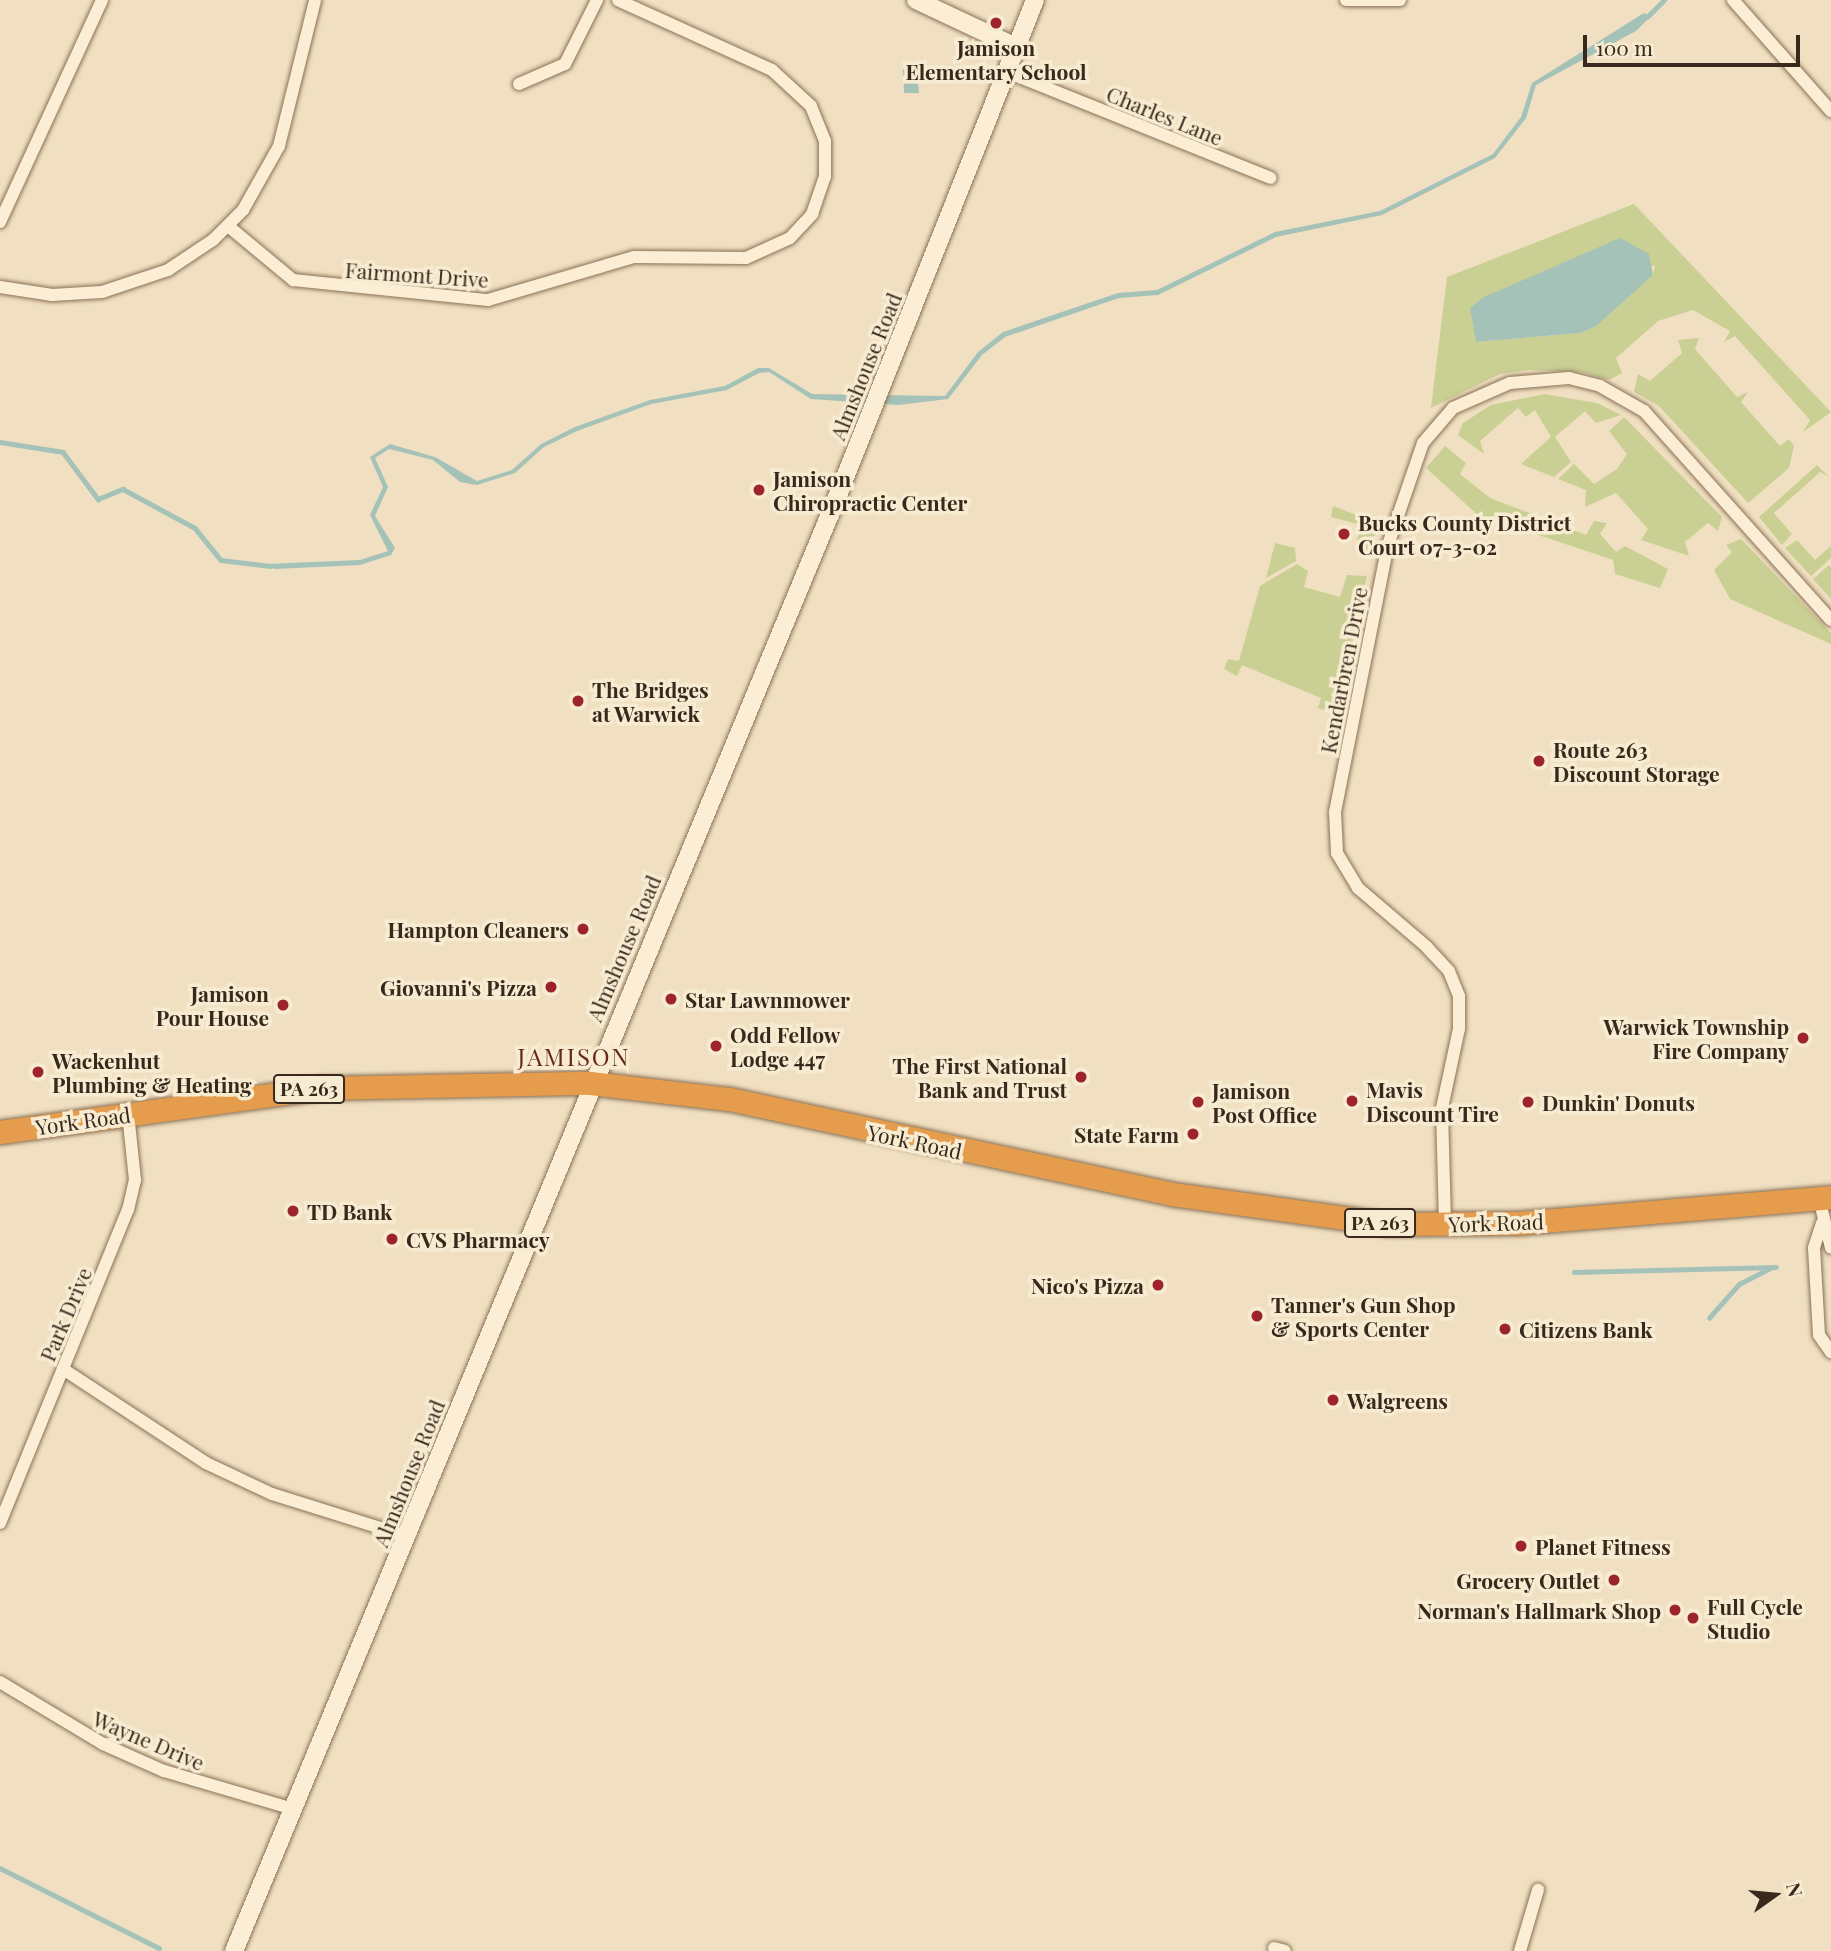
<!DOCTYPE html>
<style>
body{margin:0}
#map{position:relative;width:1831px;height:1951px;overflow:hidden;background:#f0e0c1;font-family:"Playfair Display",serif}
div>[style]{position:absolute}
.green>*{inset:0;background:#cacf94}
.water>*{inset:0;background:#a4c2b8}
.stream>*{height:4.5px;margin:-2.25px;padding:0 2.25px;transform-origin:2.25px;border-radius:2.25px;background:#a4c2b8}
.roads{filter:drop-shadow(0 0 2px #8b7157) drop-shadow(0 0 2px #8b7157)}
.street>*{height:12px;margin:-6px;padding:0 6px;transform-origin:6px;border-radius:6px;background:#fbeed4}
.secondary>*{height:18px;margin:-9px;padding:0 9px;transform-origin:9px;border-radius:9px;background:#fbeed4}
.highway>*{height:23px;margin:-11.5px;padding:0 11.5px;transform-origin:11.5px;border-radius:11.5px;background:#e59c4c}
.dots>*{width:19px;height:19px;translate:-50% -50%;box-sizing:border-box;border:4px solid #f7ebd1;border-radius:50%}
span{translate:-50% -50%;white-space:nowrap;text-align:center;line-height:1.15;-webkit-text-stroke:7px #f7ebd1;paint-order:stroke}
.shield-label span{padding:2px 5px;background:#f7ebd1;border:2px solid;border-radius:5px;-webkit-text-stroke-width:0}
.shield-label{font-size:19px;color:#39291c;font-weight:700}
.poi-label{font-size:21px;color:#39291c;font-weight:700}
.left{translate:0 -50%;text-align:left}
.right{translate:-100% -50%;text-align:right}
.street-label{font-size:21px;color:#39291c}
.quarter-label{font-size:24px;color:#68271a;letter-spacing:2px}
.north{position:absolute;left:1740px;top:1860px;width:70px;height:70px;-webkit-text-stroke:5px #f7ebd1;paint-order:stroke;rotate:75deg;font-size:19px;font-weight:700;line-height:28px;text-align:center;color:#39291c}
.north::after{content:'';display:block;margin:auto;width:24px;height:32px;background:#39291c;clip-path:polygon(50% 0,100% 100%,50% 72%,0 100%)}
.scale{position:absolute;left:1583px;top:35px;width:217px;height:32px;box-sizing:border-box;border:4px solid #39291c;border-top:0;padding-left:9px;font-size:21px;line-height:24px;white-space:nowrap;color:#39291c;-webkit-text-stroke:5px #f7ebd1;paint-order:stroke}
</style>
<div id="map">
<div class="green">
<i style="clip-path:polygon(evenodd,1634px 204px,1831px 412px,1803px 432px,1810px 420px,1735px 336px,1724px 342px,1730px 331px,1693px 310px,1658px 321px,1616px 358px,1622px 373px,1609px 380px,1581px 372px,1529px 370px,1500px 374px,1431px 408px,1447px 277px,1634px 204px,1655px 265px,1653px 275px,1580px 333px,1476px 342px,1655px 265px)"></i>
<i style="clip-path:polygon(1699px 338px,1695px 349px,1737px 397px,1748px 392px,1741px 402px,1780px 446px,1789px 439px,1794px 446px,1789px 468px,1748px 503px,1659px 406px,1634px 392px,1638px 374px,1650px 381px,1682px 353px,1678px 340px)"></i>
<i style="clip-path:polygon(1544px 394px,1597px 403px,1621px 415px,1596px 423px,1585px 411px,1555px 437px,1571px 462px,1554px 477px,1521px 464px,1551px 437px,1535px 410px,1526px 417px,1518px 408px,1480px 441px,1484px 454px,1458px 435px,1463px 423px,1491px 405px)"></i>
<i style="clip-path:polygon(1624px 417px,1722px 517px,1718px 531px,1708px 523px,1685px 542px,1689px 556px,1641px 540px,1648px 529px,1616px 493px,1585px 507px,1586px 490px,1558px 479px,1574px 464px,1594px 484px,1617px 469px,1627px 454px,1609px 431px)"></i>
<i style="clip-path:polygon(1445px 446px,1466px 463px,1460px 474px,1490px 498px,1586px 535px,1594px 521px,1607px 523px,1600px 534px,1616px 552px,1625px 546px,1668px 569px,1660px 588px,1615px 574px,1613px 560px,1478px 515px,1426px 468px)"></i>
<i style="clip-path:polygon(1817px 465px,1829px 477px,1820px 472px,1774px 513px,1792px 534px,1782px 545px,1759px 517px)"></i>
<i style="clip-path:polygon(1333px 506px,1377px 523px,1372px 552px,1356px 546px,1361px 525px,1331px 517px)"></i>
<i style="clip-path:polygon(1741px 539px,1831px 633px,1831px 644px,1730px 599px,1714px 570px,1732px 552px,1726px 545px)"></i>
<i style="clip-path:polygon(1797px 540px,1815px 560px,1831px 546px,1831px 558px,1811px 576px,1785px 548px)"></i>
<i style="clip-path:polygon(1275px 543px,1295px 548px,1296px 561px,1266px 578px)"></i>
<i style="clip-path:polygon(1297px 564px,1308px 571px,1304px 587px,1340px 597px,1347px 575px,1367px 576px,1336px 714px,1318px 708px,1321px 698px,1242px 665px,1237px 676px,1224px 669px,1228px 659px,1239px 661px,1260px 586px)"></i>
<i style="clip-path:polygon(1829px 565px,1831px 567px,1831px 599px,1813px 579px)"></i>
</div>
<div class="water">
<i style="clip-path:polygon(1644px 13px,1651px 16px,1636px 31px,1536px 85px,1526px 118px,1495px 158px,1382px 215px,1276px 237px,1158px 295px,1119px 298px,1005px 337px,982px 355px,948px 399px,898px 405px,811px 399px,769px 372px,759px 373px,727px 390px,651px 404px,577px 431px,544px 447px,515px 473px,477px 485px,460px 482px,433px 460px,389px 449px,375px 458px,388px 487px,375px 516px,395px 548px,391px 555px,360px 565px,275px 569px,268px 564px,360px 560px,388px 551px,370px 515px,383px 487px,370px 457px,390px 444px,435px 457px,477px 481px,512px 470px,541px 444px,575px 427px,650px 400px,725px 386px,758px 368px,769px 368px,812px 394px,945px 396px,978px 352px,1003px 332px,1118px 293px,1157px 290px,1275px 232px,1380px 211px,1493px 154px,1521px 117px,1532px 83px)"></i>
<i style="clip-path:polygon(903px 67px,918px 82px,919px 93px,904px 93px)"></i>
<i style="clip-path:polygon(1620px 238px,1649px 254px,1653px 275px,1596px 326px,1580px 333px,1476px 342px,1470px 308px,1484px 297px)"></i>
</div>
<div class="stream">
<i style="left:1647px;top:17px;width:24px;rotate:-45deg"></i>
<i style="left:0;top:442px;width:64px;rotate:9deg"></i>
<i style="left:63px;top:452px;width:59px;rotate:53.3deg"></i>
<i style="left:98px;top:499px;width:27px;rotate:-22deg"></i>
<i style="left:123px;top:489px;width:82px;rotate:28.4deg"></i>
<i style="left:195px;top:528px;width:41px;rotate:50.9deg"></i>
<i style="left:221px;top:560px;width:50px;rotate:6.8deg"></i>
<i style="left:1574px;top:1272px;width:202px;rotate:-1.4deg"></i>
<i style="left:1709px;top:1318px;width:45px;rotate:-48.6deg"></i>
<i style="left:1739px;top:1284px;width:34px;rotate:-27deg"></i>
<i style="left:0;top:1868px;width:178px;rotate:26.7deg"></i>
</div>
<div class="roads">
<div class="street">
<i style="left:1346px;top:0;width:54px"></i>
<i style="left:1733px;top:0;width:148px;rotate:48.6deg"></i>
<i style="left:1007px;top:72px;width:284px;rotate:21.9deg"></i>
<i style="left:519px;top:84px;width:50px;rotate:-23.5deg"></i>
<i style="left:565px;top:64px;width:72px;rotate:-63.4deg"></i>
<i style="left:0;top:222px;width:244px;rotate:-65.3deg"></i>
<i style="left:228px;top:226px;width:85px;rotate:39.7deg"></i>
<i style="left:293px;top:280px;width:196px;rotate:5.9deg"></i>
<i style="left:488px;top:300px;width:152px;rotate:-16.4deg"></i>
<i style="left:634px;top:257px;width:112px;rotate:0.5deg"></i>
<i style="left:746px;top:258px;width:48px;rotate:-24.4deg"></i>
<i style="left:790px;top:238px;width:33px;rotate:-47deg"></i>
<i style="left:812px;top:214px;width:39px;rotate:-71deg"></i>
<i style="left:825px;top:177px;width:36px;rotate:-90deg"></i>
<i style="left:825px;top:141px;width:38px;rotate:-112deg"></i>
<i style="left:811px;top:106px;width:53px;rotate:-137.3deg"></i>
<i style="left:772px;top:70px;width:169px;rotate:-155.6deg"></i>
<i style="left:0;top:287px;width:53px;rotate:8.7deg"></i>
<i style="left:52px;top:295px;width:50px;rotate:-3.4deg"></i>
<i style="left:102px;top:292px;width:70px;rotate:-18.4deg"></i>
<i style="left:168px;top:270px;width:54px;rotate:-33.7deg"></i>
<i style="left:213px;top:240px;width:42px;rotate:-45deg"></i>
<i style="left:243px;top:210px;width:73px;rotate:-60.6deg"></i>
<i style="left:279px;top:146px;width:150px;rotate:-76.1deg"></i>
<i style="left:1819px;top:1198px;width:51px;rotate:76.5deg"></i>
<i style="left:1822px;top:1223px;width:26px;rotate:108deg"></i>
<i style="left:1814px;top:1248px;width:87px;rotate:86.7deg"></i>
<i style="left:1819px;top:1335px;width:21px;rotate:55deg"></i>
<i style="left:1445px;top:1224px;width:116px;rotate:-91.5deg"></i>
<i style="left:1442px;top:1108px;width:81px;rotate:-77.9deg"></i>
<i style="left:1459px;top:1029px;width:33px;rotate:-90deg"></i>
<i style="left:1459px;top:996px;width:27px;rotate:-112deg"></i>
<i style="left:1449px;top:971px;width:33px;rotate:-133deg"></i>
<i style="left:1427px;top:947px;width:91px;rotate:-139.5deg"></i>
<i style="left:1358px;top:888px;width:41px;rotate:-121deg"></i>
<i style="left:1337px;top:853px;width:41px;rotate:-92.8deg"></i>
<i style="left:1335px;top:812px;width:272px;rotate:-78.8deg"></i>
<i style="left:1388px;top:545px;width:108px;rotate:-71.1deg"></i>
<i style="left:1423px;top:443px;width:46px;rotate:-49.4deg"></i>
<i style="left:1453px;top:408px;width:62px;rotate:-23.7deg"></i>
<i style="left:1510px;top:383px;width:59px;rotate:-4.8deg"></i>
<i style="left:1569px;top:378px;width:32px;rotate:14deg"></i>
<i style="left:1600px;top:386px;width:51px;rotate:29.6deg"></i>
<i style="left:1644px;top:411px;width:280px;rotate:48.2deg"></i>
<i style="left:63px;top:1369px;width:171px;rotate:33.3deg"></i>
<i style="left:206px;top:1463px;width:73px;rotate:25.2deg"></i>
<i style="left:272px;top:1494px;width:140px;rotate:17.4deg"></i>
<i style="left:0;top:1523px;width:338px;rotate:-67.8deg"></i>
<i style="left:128px;top:1210px;width:31px;rotate:-77deg"></i>
<i style="left:135px;top:1180px;width:67px;rotate:-96deg"></i>
<i style="left:0;top:1682px;width:120px;rotate:31deg"></i>
<i style="left:103px;top:1744px;width:67px;rotate:23.9deg"></i>
<i style="left:164px;top:1771px;width:134px;rotate:16.4deg"></i>
<i style="left:1274px;top:1948px;width:11px;rotate:15deg"></i>
<i style="left:1520px;top:1951px;width:64px;rotate:-73.6deg"></i>
</div>
<div class="secondary">
<i style="left:916px;top:0;width:110px;rotate:25.2deg"></i>
<i style="left:234px;top:1951px;width:1582px;rotate:-67.47deg"></i>
<i style="left:840px;top:490px;width:527px;rotate:-68.3deg"></i>
</div>
<div class="highway">
<i style="left:0;top:1132px;width:323px;rotate:-7.8deg"></i>
<i style="left:320px;top:1088px;width:270px;rotate:-1.1deg"></i>
<i style="left:590px;top:1083px;width:140px;rotate:6.6deg"></i>
<i style="left:729px;top:1099px;width:453px;rotate:12.1deg"></i>
<i style="left:1172px;top:1194px;width:219px;rotate:7.9deg"></i>
<i style="left:1389px;top:1224px;width:129px;rotate:-0.4deg"></i>
<i style="left:1518px;top:1223px;width:314px;rotate:-4.7deg"></i>
</div>
</div>
<div class="dots">
<i style="left:996px;top:23px;background:#9d242a"></i>
<i style="left:759px;top:490px;background:#9d242a"></i>
<i style="left:1344px;top:534px;background:#9d242a"></i>
<i style="left:578px;top:701px;background:#9d242a"></i>
<i style="left:1539px;top:761px;background:#9d242a"></i>
<i style="left:583px;top:929px;background:#9d242a"></i>
<i style="left:551px;top:987px;background:#9d242a"></i>
<i style="left:671px;top:999px;background:#9d242a"></i>
<i style="left:283px;top:1005px;background:#9d242a"></i>
<i style="left:1803px;top:1038px;background:#9d242a"></i>
<i style="left:716px;top:1046px;background:#9d242a"></i>
<i style="left:38px;top:1072px;background:#9d242a"></i>
<i style="left:1081px;top:1077px;background:#9d242a"></i>
<i style="left:1352px;top:1101px;background:#9d242a"></i>
<i style="left:1198px;top:1102px;background:#9d242a"></i>
<i style="left:1528px;top:1102px;background:#9d242a"></i>
<i style="left:1193px;top:1134px;background:#9d242a"></i>
<i style="left:293px;top:1211px;background:#9d242a"></i>
<i style="left:392px;top:1239px;background:#9d242a"></i>
<i style="left:1158px;top:1285px;background:#9d242a"></i>
<i style="left:1257px;top:1316px;background:#9d242a"></i>
<i style="left:1505px;top:1329px;background:#9d242a"></i>
<i style="left:1333px;top:1400px;background:#9d242a"></i>
<i style="left:1521px;top:1546px;background:#9d242a"></i>
<i style="left:1614px;top:1580px;background:#9d242a"></i>
<i style="left:1675px;top:1610px;background:#9d242a"></i>
<i style="left:1693px;top:1618px;background:#9d242a"></i>
</div>
<div class="shield-label">
<span style="left:309px;top:1089px">PA 263</span>
<span style="left:1380px;top:1223px">PA 263</span>
</div>
<div class="poi-label">
<span style="left:996px;top:59px">Jamison<br>Elementary School</span>
<span class="left" style="left:773px;top:490px">Jamison<br>Chiropractic Center</span>
<span class="left" style="left:1358px;top:534px">Bucks County District<br>Court 07-3-02</span>
<span class="left" style="left:592px;top:701px">The Bridges<br>at Warwick</span>
<span class="left" style="left:1553px;top:761px">Route 263<br>Discount Storage</span>
<span class="right" style="left:569px;top:929px">Hampton Cleaners</span>
<span class="right" style="left:537px;top:987px">Giovanni's Pizza</span>
<span class="right" style="left:269px;top:1005px">Jamison<br>Pour House</span>
<span class="left" style="left:685px;top:999px">Star Lawnmower</span>
<span class="right" style="left:1789px;top:1038px">Warwick Township<br>Fire Company</span>
<span class="left" style="left:730px;top:1046px">Odd Fellow<br>Lodge 447</span>
<span class="left" style="left:52px;top:1072px">Wackenhut<br>Plumbing &amp; Heating</span>
<span class="right" style="left:1067px;top:1077px">The First National<br>Bank and Trust</span>
<span class="left" style="left:1366px;top:1101px">Mavis<br>Discount Tire</span>
<span class="left" style="left:1212px;top:1102px">Jamison<br>Post Office</span>
<span class="left" style="left:1542px;top:1102px">Dunkin' Donuts</span>
<span class="right" style="left:1179px;top:1134px">State Farm</span>
<span class="left" style="left:307px;top:1211px">TD Bank</span>
<span class="left" style="left:406px;top:1239px">CVS Pharmacy</span>
<span class="right" style="left:1144px;top:1285px">Nico's Pizza</span>
<span class="left" style="left:1271px;top:1316px">Tanner's Gun Shop<br>&amp; Sports Center</span>
<span class="left" style="left:1519px;top:1329px">Citizens Bank</span>
<span class="left" style="left:1347px;top:1400px">Walgreens</span>
<span class="left" style="left:1535px;top:1546px">Planet Fitness</span>
<span class="right" style="left:1600px;top:1580px">Grocery Outlet</span>
<span class="left" style="left:1707px;top:1618px">Full Cycle<br>Studio</span>
<span class="right" style="left:1661px;top:1610px">Norman's Hallmark Shop</span>
</div>
<div class="street-label">
<span style="left:1165px;top:115px;rotate:22deg">Charles Lane</span>
<span style="left:417px;top:274px;rotate:4deg">Fairmont Drive</span>
<span style="left:865px;top:366px;rotate:-68deg">Almshouse Road</span>
<span style="left:1343px;top:670px;rotate:-79deg">Kendarbren Drive</span>
<span style="left:623px;top:948px;rotate:-67deg">Almshouse Road</span>
<span style="left:83px;top:1120px;rotate:-8deg">York Road</span>
<span style="left:915px;top:1141px;rotate:12deg">York Road</span>
<span style="left:1496px;top:1222px;rotate:-2deg">York Road</span>
<span style="left:65px;top:1314px;rotate:-67deg">Park Drive</span>
<span style="left:408px;top:1473px;rotate:-68deg">Almshouse Road</span>
<span style="left:149px;top:1740px;rotate:23deg">Wayne Drive</span>
</div>
<div class="quarter-label">
<span style="left:574px;top:1057px">JAMISON</span>
</div>
<div class="north">N</div>
<div class="scale">100 m</div>
</div>
